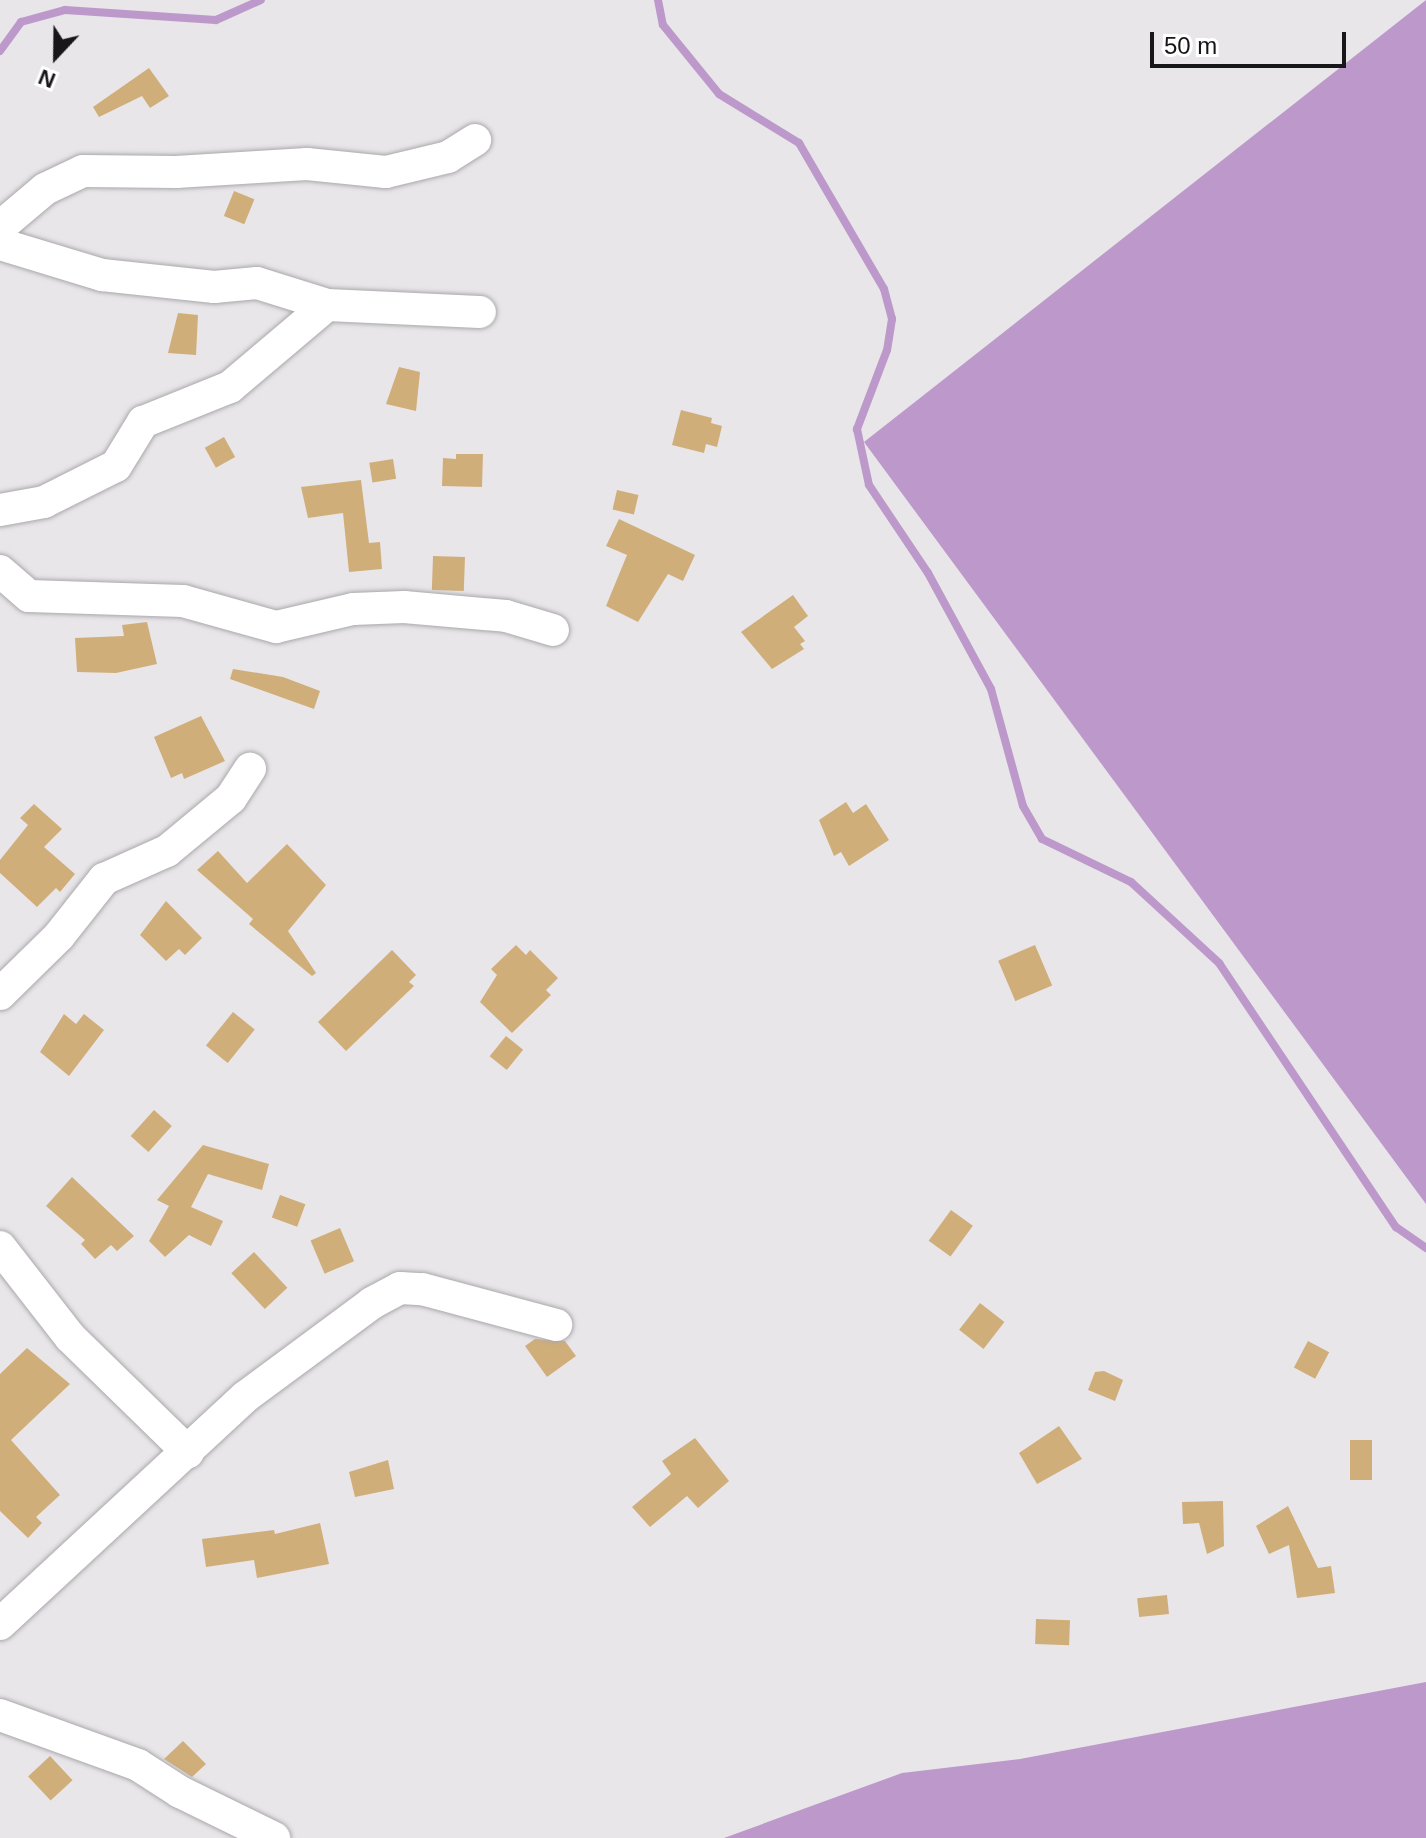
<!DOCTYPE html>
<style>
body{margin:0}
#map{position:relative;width:1426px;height:1838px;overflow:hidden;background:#e9e6ea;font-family:Helvetica,sans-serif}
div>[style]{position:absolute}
.water>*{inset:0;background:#bc99ca}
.stream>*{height:8px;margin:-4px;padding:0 4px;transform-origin:4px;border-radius:4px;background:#bc99ca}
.building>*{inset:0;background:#d0ae79;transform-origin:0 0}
.roads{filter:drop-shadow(0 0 2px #aaa8ab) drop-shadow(0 0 2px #aaa8ab)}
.minor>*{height:32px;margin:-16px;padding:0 16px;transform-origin:16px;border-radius:16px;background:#fff}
span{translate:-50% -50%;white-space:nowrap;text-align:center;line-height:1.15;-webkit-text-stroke:7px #fff;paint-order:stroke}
.north{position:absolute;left:16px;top:16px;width:80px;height:80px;-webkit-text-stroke:6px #fff;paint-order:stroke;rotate:202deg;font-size:22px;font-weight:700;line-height:32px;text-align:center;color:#171618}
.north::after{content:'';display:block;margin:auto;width:28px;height:36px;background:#171618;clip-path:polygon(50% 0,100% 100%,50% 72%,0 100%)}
.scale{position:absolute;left:1150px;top:32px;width:196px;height:36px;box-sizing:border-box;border:4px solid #171618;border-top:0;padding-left:10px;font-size:24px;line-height:28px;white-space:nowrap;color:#171618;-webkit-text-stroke:6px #fff;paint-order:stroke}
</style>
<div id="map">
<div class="water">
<i style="clip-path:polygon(1426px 0,1426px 1204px,864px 442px)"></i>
<i style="clip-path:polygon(1426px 1682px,1426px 1838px,724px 1838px,902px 1773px,1020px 1759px)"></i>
</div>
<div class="stream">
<i style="left:658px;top:0;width:25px;rotate:79deg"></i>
<i style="left:663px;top:25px;width:89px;rotate:50.9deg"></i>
<i style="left:719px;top:94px;width:94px;rotate:31.5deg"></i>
<i style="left:799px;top:143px;width:169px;rotate:59.8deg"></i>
<i style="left:884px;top:289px;width:31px;rotate:75deg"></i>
<i style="left:892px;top:319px;width:31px;rotate:99deg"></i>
<i style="left:887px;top:350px;width:85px;rotate:110.8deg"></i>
<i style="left:857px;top:429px;width:57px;rotate:77.9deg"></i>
<i style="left:869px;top:485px;width:106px;rotate:56.2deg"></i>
<i style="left:928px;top:573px;width:132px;rotate:61.5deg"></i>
<i style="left:991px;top:689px;width:121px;rotate:74.7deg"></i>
<i style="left:1023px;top:806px;width:38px;rotate:60deg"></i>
<i style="left:1042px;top:839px;width:99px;rotate:25.8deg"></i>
<i style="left:1131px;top:882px;width:120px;rotate:42.6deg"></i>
<i style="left:1219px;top:963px;width:318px;rotate:56.2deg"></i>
<i style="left:1396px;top:1227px;width:37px;rotate:35deg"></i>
<i style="left:0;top:51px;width:36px;rotate:-54deg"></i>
<i style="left:21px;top:22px;width:46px;rotate:-15.3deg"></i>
<i style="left:65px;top:10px;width:151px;rotate:3.8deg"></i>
<i style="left:216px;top:20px;width:49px;rotate:-24deg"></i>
</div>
<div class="building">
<i style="clip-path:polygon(149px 68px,169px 96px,150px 108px,142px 96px,99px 117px,93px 107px)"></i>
<i style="left:234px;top:191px;width:22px;height:27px;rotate:22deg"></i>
<i style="clip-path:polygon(178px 313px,198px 315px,196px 355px,168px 353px)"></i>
<i style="clip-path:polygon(399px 367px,420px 372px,416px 411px,386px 404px)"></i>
<i style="clip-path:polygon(681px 410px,712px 418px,711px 423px,722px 426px,717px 447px,706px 444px,704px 453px,672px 445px)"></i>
<i style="left:224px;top:437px;width:23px;height:22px;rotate:61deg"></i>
<i style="clip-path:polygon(456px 454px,483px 454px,482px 487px,442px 486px,443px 458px,456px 459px)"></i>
<i style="left:393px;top:459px;width:20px;height:24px;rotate:81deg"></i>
<i style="clip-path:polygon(361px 480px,369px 543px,380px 542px,382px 569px,349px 572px,343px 513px,308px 518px,301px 487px)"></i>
<i style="left:617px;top:490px;width:22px;height:20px;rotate:13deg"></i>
<i style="clip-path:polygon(619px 519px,695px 555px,683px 581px,668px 574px,638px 622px,606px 606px,627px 555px,606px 546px)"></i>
<i style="left:433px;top:556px;width:32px;height:34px;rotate:2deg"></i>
<i style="clip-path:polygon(793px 595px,808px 616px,794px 627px,805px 641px,800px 644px,804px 649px,772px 669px,741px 632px)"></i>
<i style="clip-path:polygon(147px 622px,157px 664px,116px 673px,77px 672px,75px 638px,124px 636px,122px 625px)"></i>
<i style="clip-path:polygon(233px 669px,283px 677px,320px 691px,314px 709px,230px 679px)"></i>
<i style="clip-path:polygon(201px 716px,225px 761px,184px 779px,182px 773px,171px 778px,154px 737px)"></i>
<i style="clip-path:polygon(846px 802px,853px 813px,866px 804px,889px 840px,849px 866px,841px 852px,834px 856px,819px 820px)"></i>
<i style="clip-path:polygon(34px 804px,62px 829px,44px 847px,75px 874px,60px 892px,56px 888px,37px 907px,0 873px,0 860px,28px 825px,20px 818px)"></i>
<i style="clip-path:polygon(287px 844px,326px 885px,288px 931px,316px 973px,312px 976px,249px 924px,253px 919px,197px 870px,218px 851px,247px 883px)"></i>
<i style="clip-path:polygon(166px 901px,202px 938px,185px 955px,179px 949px,166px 961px,140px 935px)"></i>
<i style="clip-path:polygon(516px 945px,526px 955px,530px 950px,558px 978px,546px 990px,551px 995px,512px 1033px,480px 1002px,497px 975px,491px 969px)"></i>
<i style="left:1035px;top:945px;width:44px;height:40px;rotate:67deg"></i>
<i style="clip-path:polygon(392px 950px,416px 975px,409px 982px,414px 986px,346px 1051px,318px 1022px)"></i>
<i style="left:233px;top:1012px;width:28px;height:43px;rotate:39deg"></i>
<i style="clip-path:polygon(64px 1014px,76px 1024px,84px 1014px,104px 1030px,69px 1076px,40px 1052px)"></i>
<i style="left:506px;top:1036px;width:22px;height:26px;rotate:39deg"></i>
<i style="left:154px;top:1110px;width:24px;height:35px;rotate:42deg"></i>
<i style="clip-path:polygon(203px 1145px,269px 1164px,262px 1190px,208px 1174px,191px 1207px,223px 1221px,211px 1246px,189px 1235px,165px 1257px,149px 1241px,169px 1206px,157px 1200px)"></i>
<i style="clip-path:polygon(72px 1177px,134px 1236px,117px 1251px,111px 1245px,95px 1259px,81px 1244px,85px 1240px,46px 1206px)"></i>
<i style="left:280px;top:1195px;width:27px;height:24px;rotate:20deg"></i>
<i style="left:951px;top:1210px;width:27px;height:38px;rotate:36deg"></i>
<i style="left:340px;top:1228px;width:36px;height:32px;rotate:67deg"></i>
<i style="left:254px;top:1252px;width:49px;height:31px;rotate:47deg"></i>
<i style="left:980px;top:1303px;width:31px;height:34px;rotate:38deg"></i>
<i style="clip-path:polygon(535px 1339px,565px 1341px,576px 1356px,547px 1377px,525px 1346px)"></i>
<i style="left:1308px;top:1341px;width:24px;height:30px;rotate:28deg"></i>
<i style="clip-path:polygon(27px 1348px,70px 1384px,11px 1440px,60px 1495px,36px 1517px,42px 1523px,28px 1538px,0 1511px,0 1374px)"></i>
<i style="clip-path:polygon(1104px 1371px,1123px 1380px,1115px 1401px,1088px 1390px,1095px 1372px)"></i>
<i style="clip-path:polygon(1059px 1426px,1082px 1459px,1037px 1484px,1019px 1453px)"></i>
<i style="clip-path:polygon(695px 1438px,729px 1481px,698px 1508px,687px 1496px,650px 1527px,632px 1507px,671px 1474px,662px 1461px)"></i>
<i style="left:1372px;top:1440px;width:40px;height:22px;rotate:90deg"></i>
<i style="clip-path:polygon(388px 1460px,394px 1489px,355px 1497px,349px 1472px)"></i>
<i style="clip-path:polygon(1223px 1501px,1224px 1546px,1207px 1554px,1199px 1523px,1183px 1524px,1182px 1502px)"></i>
<i style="clip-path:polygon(1288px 1506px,1318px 1568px,1331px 1566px,1335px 1593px,1297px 1598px,1289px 1545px,1269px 1554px,1256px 1526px)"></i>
<i style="clip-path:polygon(320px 1523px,329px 1564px,257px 1578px,254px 1560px,206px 1567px,202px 1539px,274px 1530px,275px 1534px)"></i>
<i style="left:1167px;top:1595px;width:19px;height:30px;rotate:84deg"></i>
<i style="left:1036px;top:1619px;width:34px;height:25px;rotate:2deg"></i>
<i style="clip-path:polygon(183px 1741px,206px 1764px,192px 1777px,164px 1759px)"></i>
<i style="left:50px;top:1756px;width:33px;height:30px;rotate:47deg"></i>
</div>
<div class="roads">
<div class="minor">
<i style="left:0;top:227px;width:59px;rotate:-40.2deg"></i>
<i style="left:45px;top:189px;width:42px;rotate:-25.3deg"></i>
<i style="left:83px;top:171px;width:93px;rotate:0.6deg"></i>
<i style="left:176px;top:172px;width:131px;rotate:-3.5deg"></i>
<i style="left:307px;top:164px;width:79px;rotate:5.8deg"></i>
<i style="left:386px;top:172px;width:64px;rotate:-13.6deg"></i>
<i style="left:448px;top:157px;width:32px;rotate:-32deg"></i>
<i style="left:0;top:244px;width:107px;rotate:16.9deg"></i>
<i style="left:102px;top:275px;width:113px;rotate:6.1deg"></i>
<i style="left:214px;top:287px;width:43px;rotate:-5.3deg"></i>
<i style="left:257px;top:283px;width:73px;rotate:17.4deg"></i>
<i style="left:0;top:510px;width:45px;rotate:-10.3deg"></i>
<i style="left:44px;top:502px;width:80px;rotate:-26.6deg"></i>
<i style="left:116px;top:466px;width:52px;rotate:-58.5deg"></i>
<i style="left:143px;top:422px;width:94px;rotate:-21.9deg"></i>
<i style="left:230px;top:387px;width:127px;rotate:-40.2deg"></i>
<i style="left:327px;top:305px;width:153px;rotate:2.6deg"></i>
<i style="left:0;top:571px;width:38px;rotate:41deg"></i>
<i style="left:29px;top:596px;width:154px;rotate:1.9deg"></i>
<i style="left:183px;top:601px;width:97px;rotate:15.6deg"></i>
<i style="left:276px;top:627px;width:79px;rotate:-13.2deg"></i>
<i style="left:353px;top:609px;width:51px;rotate:-2.2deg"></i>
<i style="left:404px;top:607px;width:102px;rotate:5deg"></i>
<i style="left:506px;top:616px;width:49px;rotate:16.6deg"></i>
<i style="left:0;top:994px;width:83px;rotate:-44.5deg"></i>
<i style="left:59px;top:936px;width:73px;rotate:-51.7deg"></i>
<i style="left:104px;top:879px;width:69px;rotate:-24deg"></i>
<i style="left:167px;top:851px;width:83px;rotate:-39.6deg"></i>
<i style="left:231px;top:798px;width:35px;rotate:-57deg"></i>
<i style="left:0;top:1247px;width:114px;rotate:52.1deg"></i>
<i style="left:70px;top:1337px;width:165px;rotate:44.3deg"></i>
<i style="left:0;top:1624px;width:334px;rotate:-42.8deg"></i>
<i style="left:245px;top:1397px;width:158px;rotate:-36.5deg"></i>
<i style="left:372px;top:1303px;width:32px;rotate:-28deg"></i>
<i style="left:400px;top:1288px;width:22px;rotate:3deg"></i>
<i style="left:422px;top:1289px;width:139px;rotate:15deg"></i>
<i style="left:0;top:1715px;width:147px;rotate:19.9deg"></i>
<i style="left:138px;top:1765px;width:50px;rotate:32.7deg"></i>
<i style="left:180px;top:1792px;width:105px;rotate:26.1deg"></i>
</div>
</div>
<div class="north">N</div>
<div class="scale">50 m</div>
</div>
